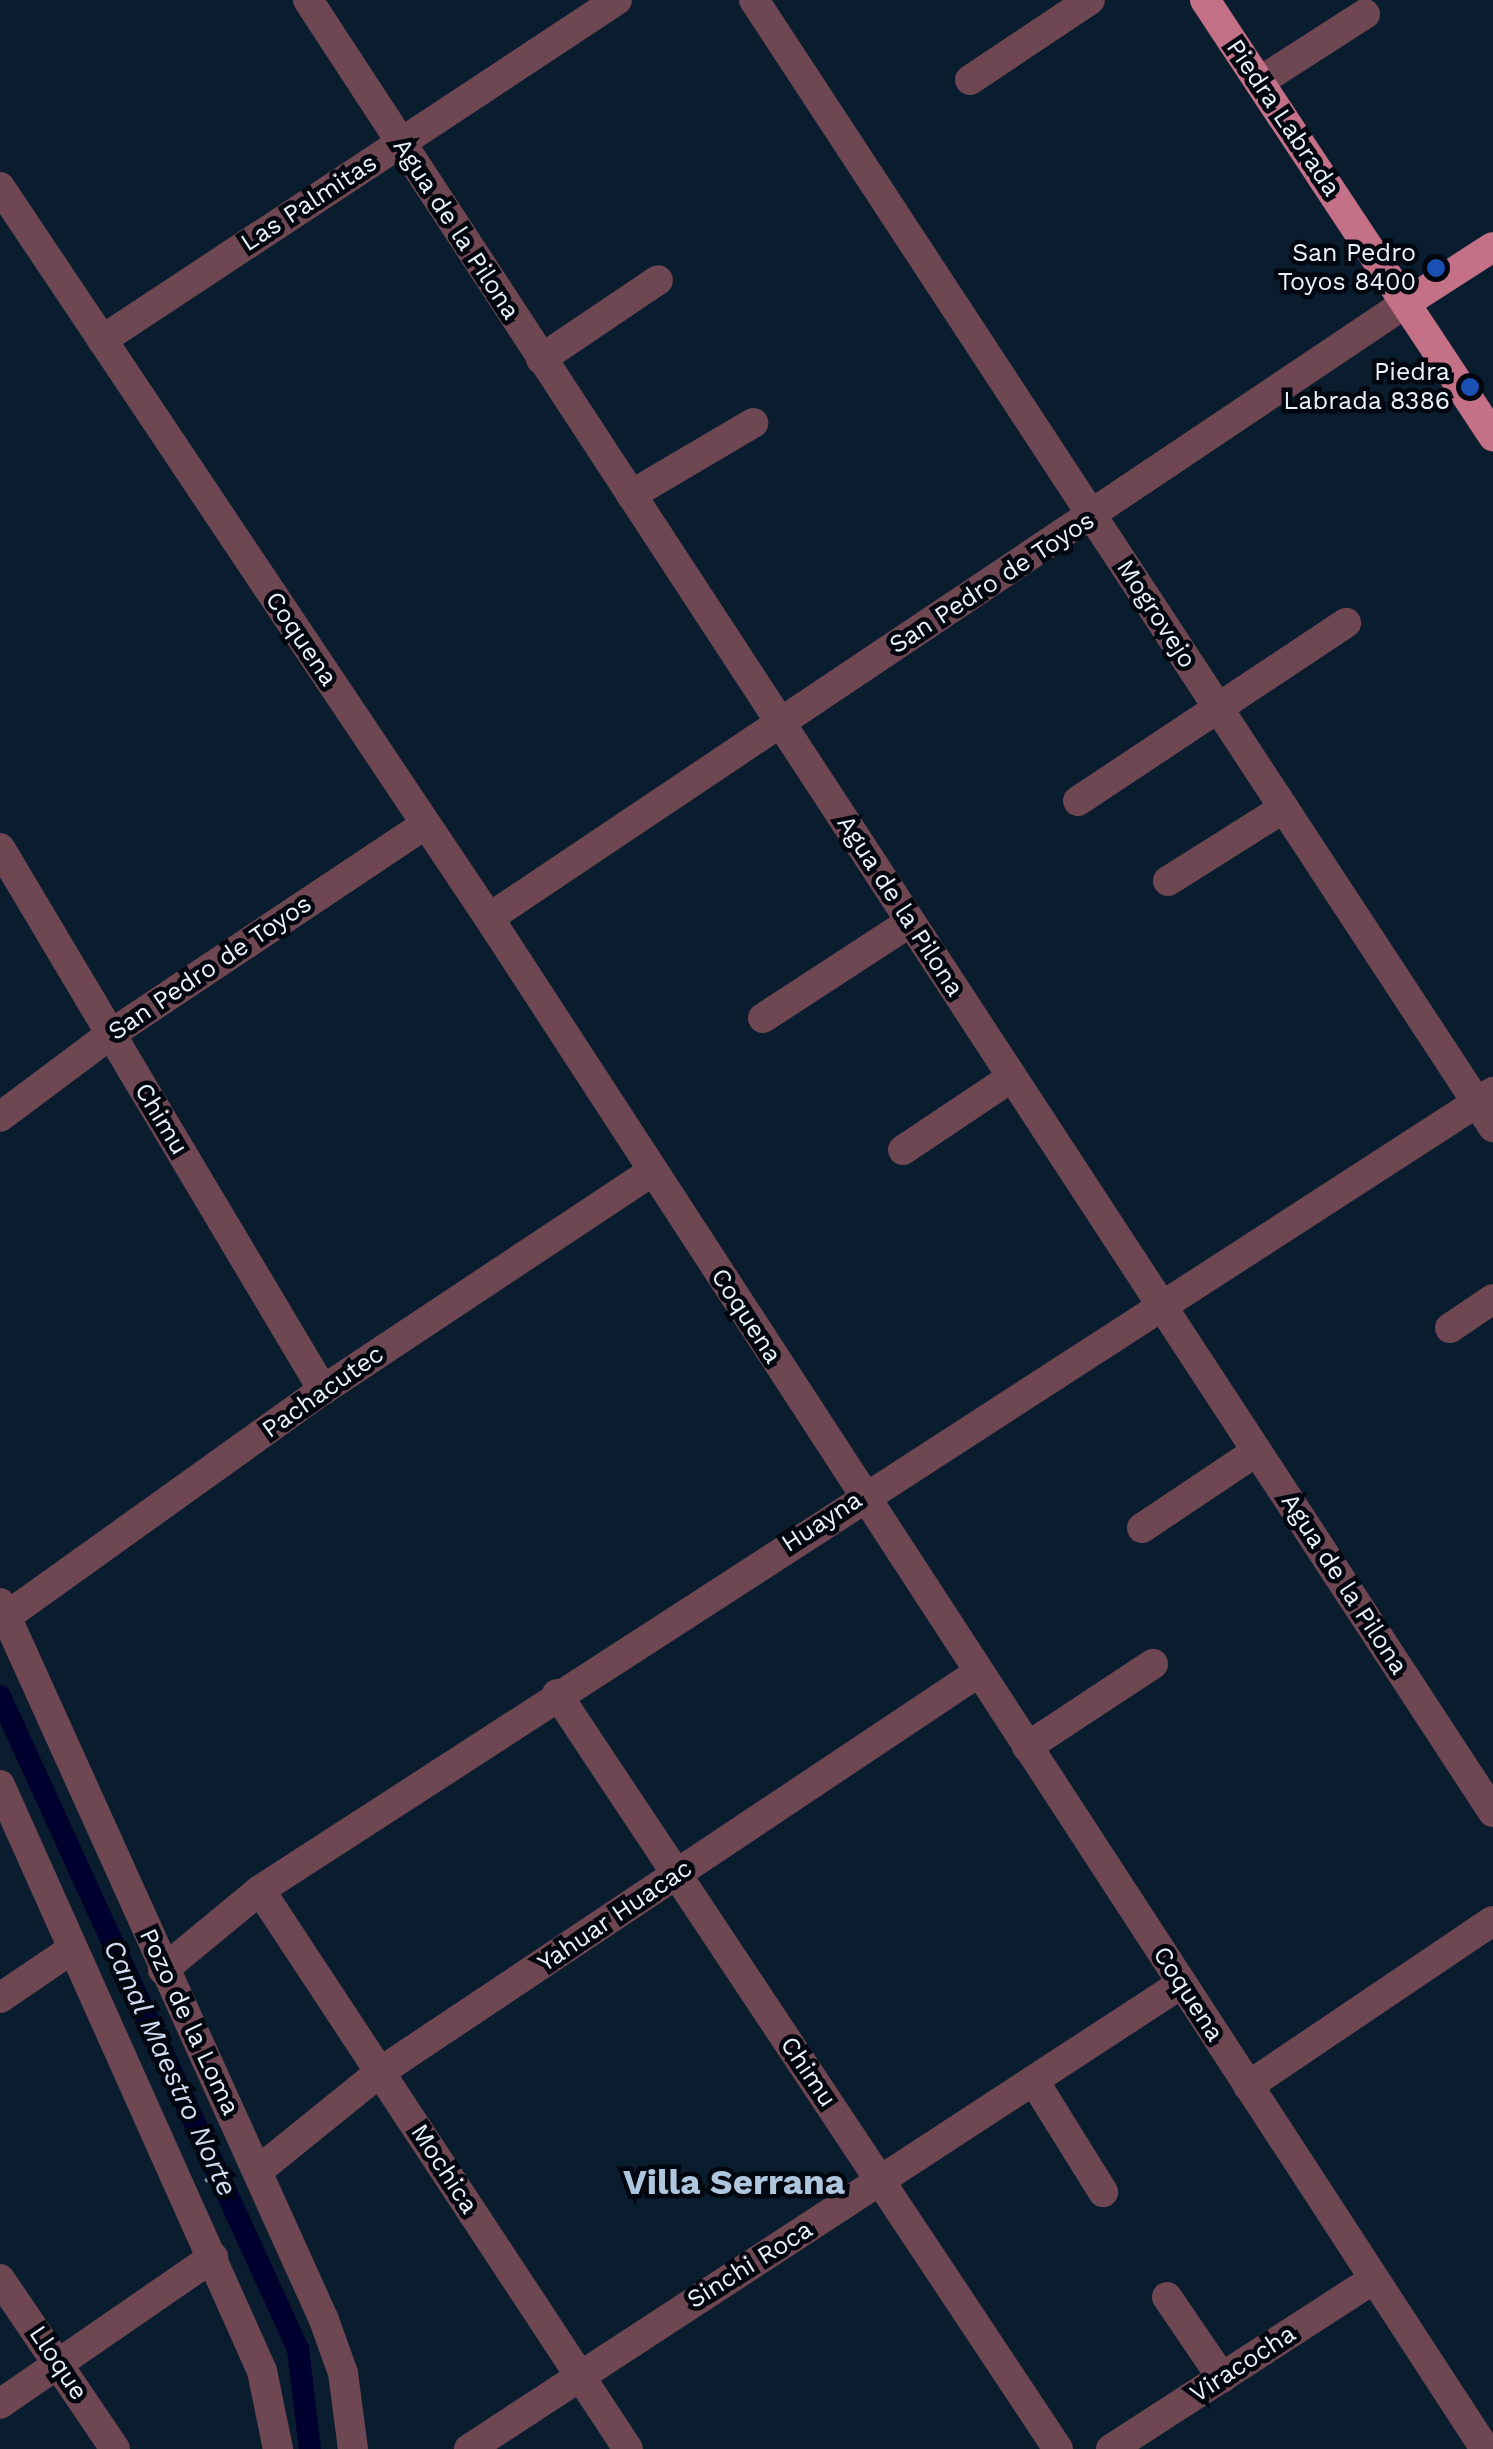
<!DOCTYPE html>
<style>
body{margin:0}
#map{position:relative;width:1493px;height:2449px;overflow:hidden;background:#091d2f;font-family:"Work Sans",sans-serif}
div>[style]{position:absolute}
.canal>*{height:22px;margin:-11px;padding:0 11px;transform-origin:11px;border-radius:11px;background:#00002f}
.path>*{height:4px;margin-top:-2px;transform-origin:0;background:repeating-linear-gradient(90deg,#82919e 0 8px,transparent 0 16px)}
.minor>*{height:30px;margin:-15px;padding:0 15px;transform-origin:15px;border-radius:15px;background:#6f4752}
.major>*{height:30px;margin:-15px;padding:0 15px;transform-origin:15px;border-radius:15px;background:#c47187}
.dots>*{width:28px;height:28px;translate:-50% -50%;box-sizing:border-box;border:5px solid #02070f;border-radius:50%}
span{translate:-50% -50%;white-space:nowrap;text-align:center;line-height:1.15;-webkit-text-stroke:9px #02070f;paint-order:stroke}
.street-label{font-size:25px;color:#e9f3fd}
.poi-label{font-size:25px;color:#e9f3fd}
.right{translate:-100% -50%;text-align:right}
.water-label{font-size:28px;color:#d2ddf2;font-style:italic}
.district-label{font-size:35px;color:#aec7df;font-weight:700}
</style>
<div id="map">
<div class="canal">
<i style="left:0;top:1696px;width:718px;rotate:65.47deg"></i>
<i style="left:298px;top:2349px;width:101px;rotate:83.2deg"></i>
</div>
<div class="path">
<i style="left:205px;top:2181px;width:25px;rotate:-26deg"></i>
</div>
<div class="minor">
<i style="left:308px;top:0;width:2165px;rotate:56.82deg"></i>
<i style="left:754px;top:0;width:1348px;rotate:56.75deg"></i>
<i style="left:970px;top:80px;width:144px;rotate:-33.7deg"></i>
<i style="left:1259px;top:82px;width:126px;rotate:-32.7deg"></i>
<i style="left:0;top:187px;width:879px;rotate:56.22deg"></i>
<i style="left:489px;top:918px;width:1826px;rotate:56.95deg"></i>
<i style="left:102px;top:340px;width:617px;rotate:-33.43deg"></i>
<i style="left:541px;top:359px;width:141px;rotate:-34deg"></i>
<i style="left:631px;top:495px;width:142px;rotate:-30.5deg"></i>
<i style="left:1078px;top:801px;width:322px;rotate:-33.6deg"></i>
<i style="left:0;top:848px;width:631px;rotate:59.21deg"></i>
<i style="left:1168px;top:881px;width:137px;rotate:-32.2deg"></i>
<i style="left:489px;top:918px;width:1104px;rotate:-33.85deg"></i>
<i style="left:763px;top:1018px;width:176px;rotate:-33.1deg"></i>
<i style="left:0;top:1117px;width:139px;rotate:-36.8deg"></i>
<i style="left:111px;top:1034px;width:376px;rotate:-33.7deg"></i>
<i style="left:903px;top:1150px;width:131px;rotate:-33.8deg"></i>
<i style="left:1450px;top:1328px;width:52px;rotate:-34deg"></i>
<i style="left:1142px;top:1528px;width:138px;rotate:-33.8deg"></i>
<i style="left:0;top:1603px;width:787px;rotate:65.68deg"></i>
<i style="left:324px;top:2320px;width:56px;rotate:70.3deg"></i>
<i style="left:343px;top:2373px;width:77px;rotate:82.5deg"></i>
<i style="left:0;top:1621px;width:397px;rotate:-35.6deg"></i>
<i style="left:323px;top:1390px;width:395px;rotate:-33.6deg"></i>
<i style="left:557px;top:1694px;width:906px;rotate:56.43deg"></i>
<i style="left:1027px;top:1747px;width:151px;rotate:-33.4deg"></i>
<i style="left:0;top:1785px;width:642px;rotate:65.91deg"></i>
<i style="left:262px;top:2371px;width:80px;rotate:78.4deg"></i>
<i style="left:260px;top:1890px;width:669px;rotate:56.64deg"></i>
<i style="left:163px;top:1970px;width:126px;rotate:-39.5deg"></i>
<i style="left:260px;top:1890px;width:1469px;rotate:-32.91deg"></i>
<i style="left:0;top:1998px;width:87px;rotate:-34.2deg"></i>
<i style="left:1034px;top:2081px;width:131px;rotate:58.1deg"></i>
<i style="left:1248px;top:2086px;width:295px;rotate:-34deg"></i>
<i style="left:259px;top:2170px;width:156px;rotate:-39deg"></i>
<i style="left:380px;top:2072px;width:720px;rotate:-33.73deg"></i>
<i style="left:0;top:2279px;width:205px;rotate:55.9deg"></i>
<i style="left:1167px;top:2297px;width:98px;rotate:55.8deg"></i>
<i style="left:0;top:2404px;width:259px;rotate:-34.6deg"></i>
<i style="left:469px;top:2449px;width:850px;rotate:-33.15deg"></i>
<i style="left:1111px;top:2449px;width:313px;rotate:-32.9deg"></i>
</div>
<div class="major">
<i style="left:1205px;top:0;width:523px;rotate:56.55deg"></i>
<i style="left:1406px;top:303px;width:103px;rotate:-32.8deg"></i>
</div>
<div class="dots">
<i style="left:1436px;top:268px;background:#1a4fb4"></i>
<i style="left:1470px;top:387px;background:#1a4fb4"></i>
</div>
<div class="street-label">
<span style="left:1283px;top:118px;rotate:56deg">Piedra Labrada</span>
<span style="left:309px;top:203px;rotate:-33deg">Las Palmitas</span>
<span style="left:456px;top:229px;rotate:57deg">Agua de la Pilona</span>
<span style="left:992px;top:583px;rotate:-33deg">San Pedro de Toyos</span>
<span style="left:1156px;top:614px;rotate:57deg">Mogrovejo</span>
<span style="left:301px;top:639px;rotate:56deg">Coquena</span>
<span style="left:900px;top:906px;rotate:57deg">Agua de la Pilona</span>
<span style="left:210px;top:968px;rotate:-34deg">San Pedro de Toyos</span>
<span style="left:161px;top:1119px;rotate:59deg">Chimu</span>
<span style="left:746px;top:1316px;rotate:57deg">Coquena</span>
<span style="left:323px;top:1392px;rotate:-35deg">Pachacutec</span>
<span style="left:822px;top:1522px;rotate:-33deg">Huayna</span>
<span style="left:1344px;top:1584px;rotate:57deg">Agua de la Pilona</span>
<span style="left:615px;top:1916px;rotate:-34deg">Yahuar Huacac</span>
<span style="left:1188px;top:1994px;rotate:57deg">Coquena</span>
<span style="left:189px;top:2022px;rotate:65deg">Pozo de la Loma</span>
<span style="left:808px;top:2072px;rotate:56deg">Chimu</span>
<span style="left:444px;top:2169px;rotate:57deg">Mochica</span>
<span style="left:750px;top:2265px;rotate:-32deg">Sinchi Roca</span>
<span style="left:58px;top:2363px;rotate:56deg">Lloque</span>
<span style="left:1243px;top:2364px;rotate:-33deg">Viracocha</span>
</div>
<div class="poi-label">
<span class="right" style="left:1416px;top:268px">San Pedro<br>Toyos 8400</span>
<span class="right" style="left:1450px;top:387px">Piedra<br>Labrada 8386</span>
</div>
<div class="water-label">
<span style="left:170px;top:2068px;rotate:65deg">Canal Maestro Norte</span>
</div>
<div class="district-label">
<span style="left:734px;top:2182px">Villa Serrana</span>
</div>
</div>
